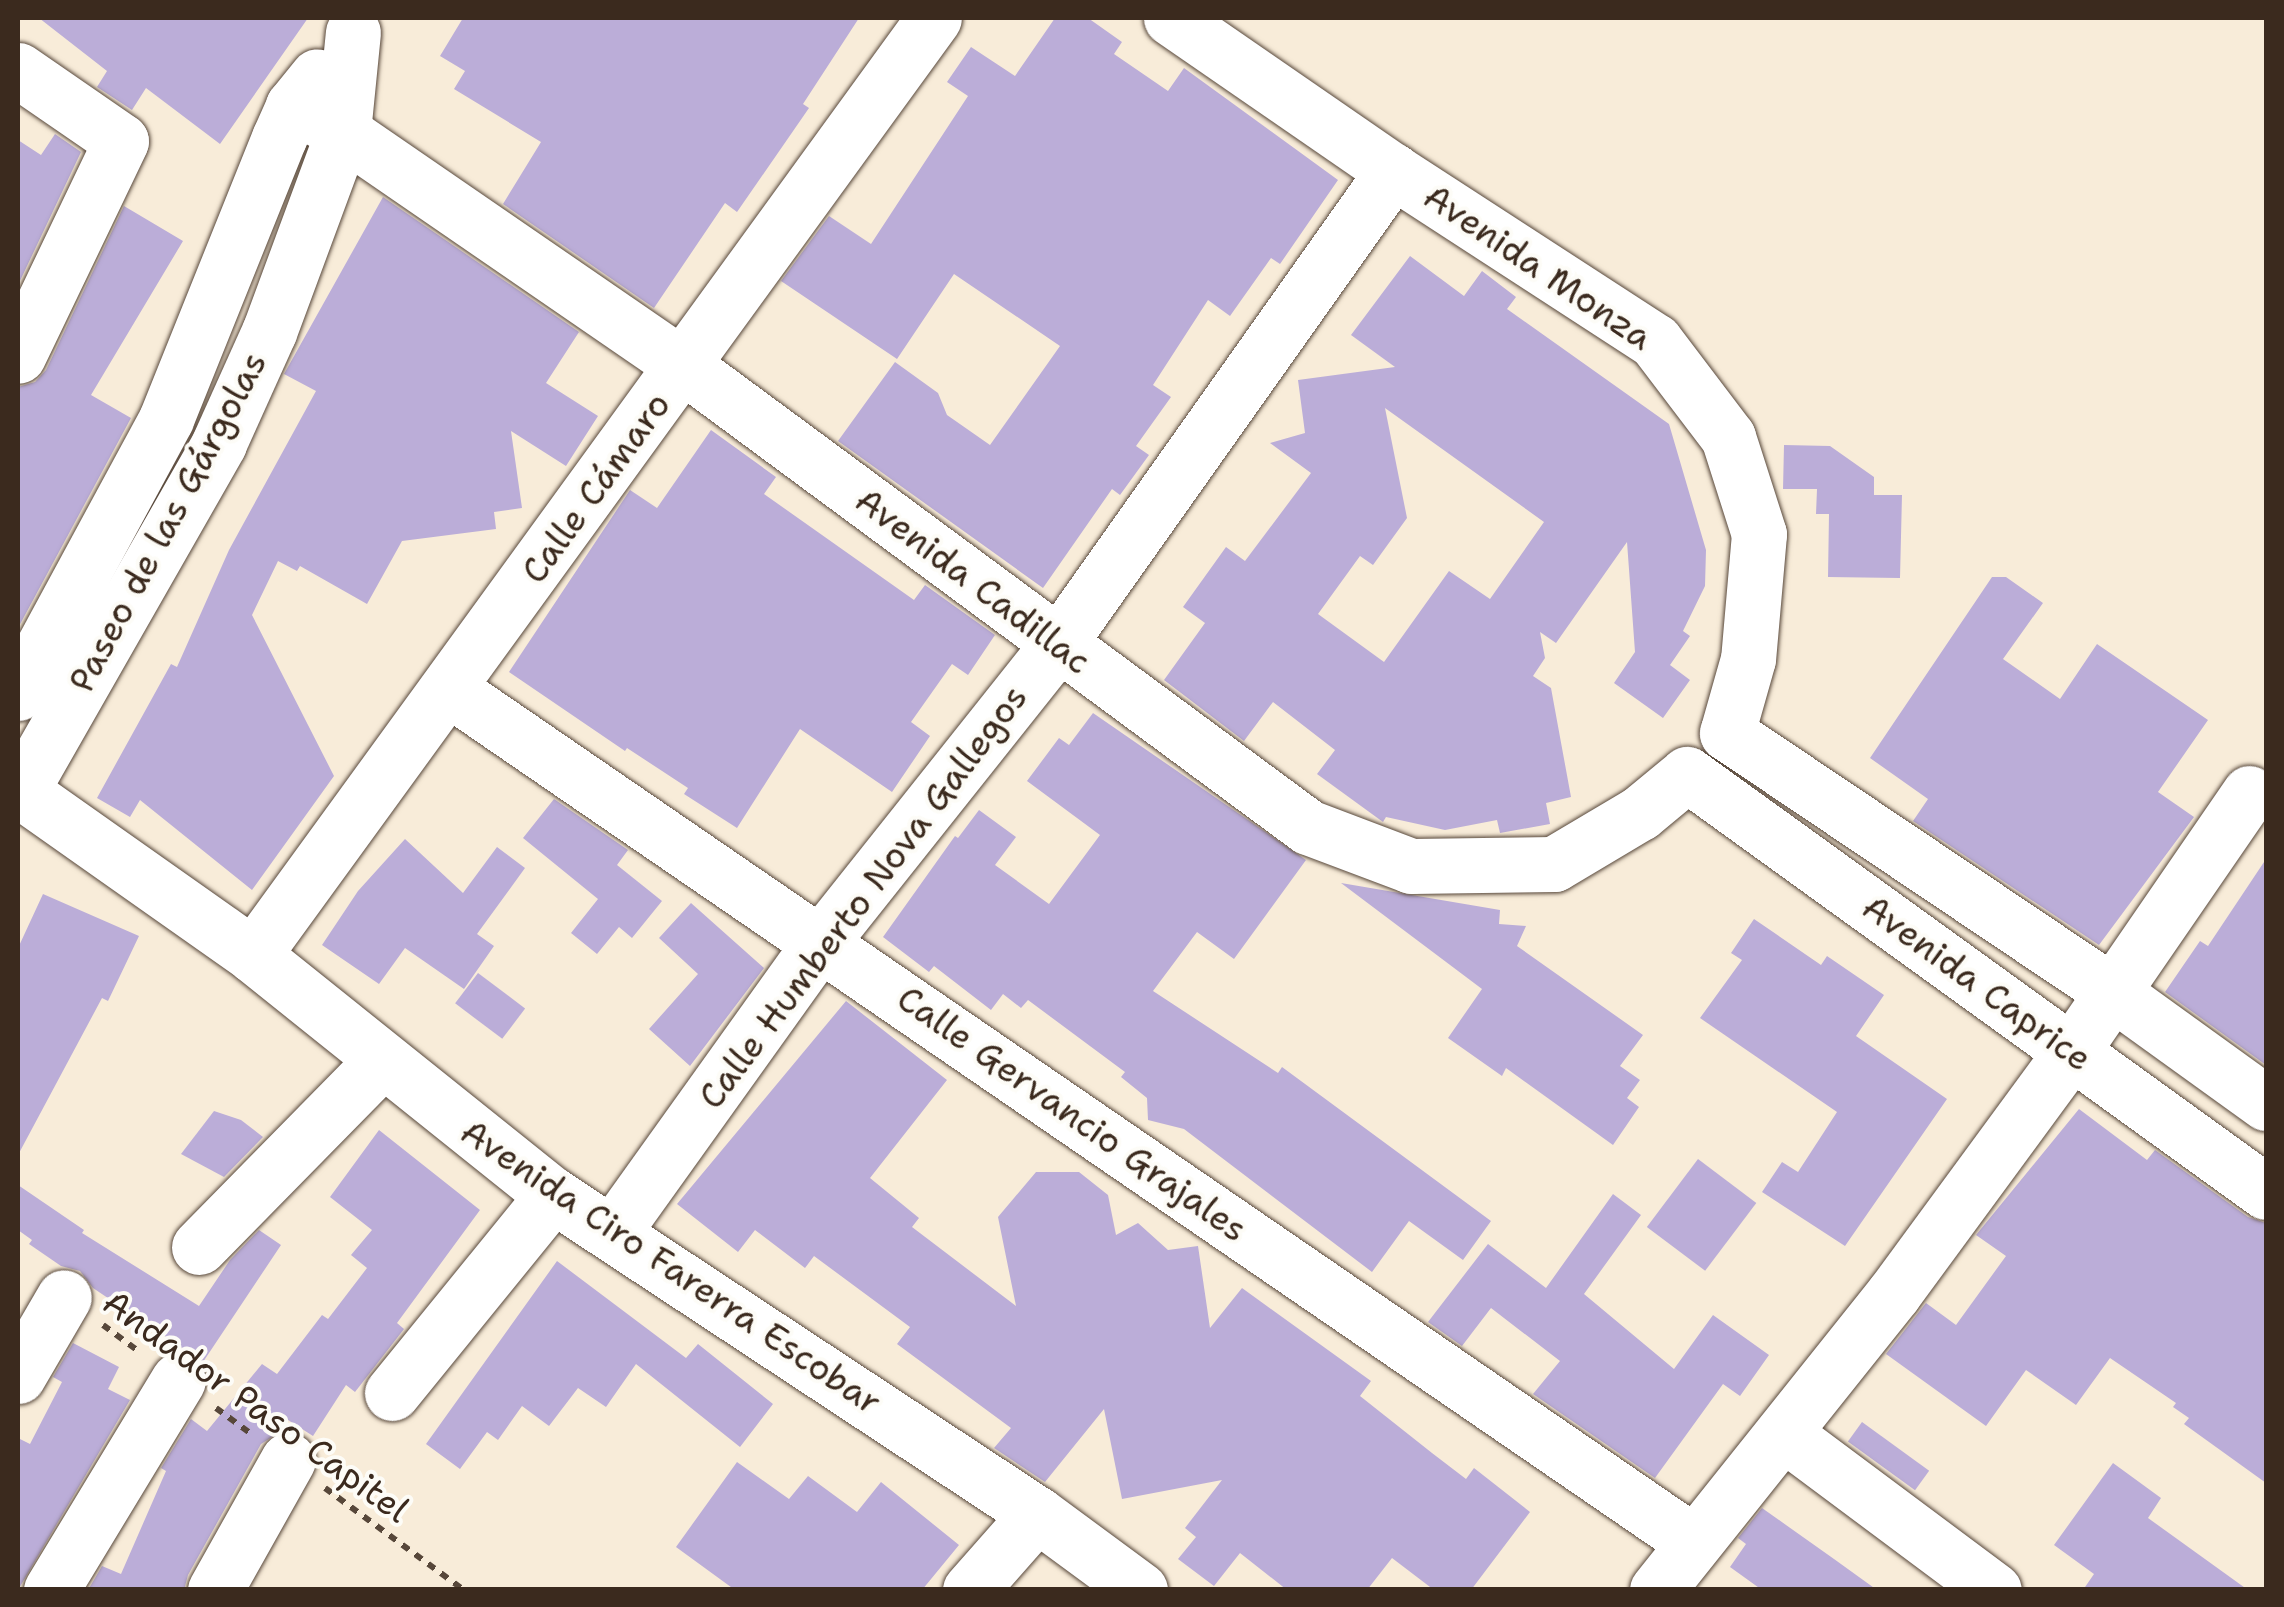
<!DOCTYPE html>
<meta charset="utf-8">
<style>
body{margin:0}
#map{position:relative;width:2284px;height:1607px;overflow:hidden;background:#f8ecd9;font-family:"Shantell Sans",sans-serif}
div>[style]{position:absolute}
.building>*{inset:0;background:#bbadd8;transform-origin:0 0}
.path>*{height:6px;margin-top:-3px;transform-origin:0;background:repeating-linear-gradient(90deg,#57473a 0 8px,transparent 0 16px)}
.roads{filter:drop-shadow(0 0 2px #57473a) drop-shadow(0 0 2px #57473a)}
.minor>*{height:55px;margin:-27.5px;padding:0 27.5px;transform-origin:27.5px;border-radius:27.5px;background:#fff}
span{translate:-50% -50%;white-space:nowrap;text-align:center;line-height:1.15;-webkit-text-stroke:8px #fdfcf7;paint-order:stroke}
.street-label{font-size:35px;color:#3b2a1e}
.frame{position:absolute;inset:0;border:20px solid #3b2a1e;pointer-events:none}
</style>
<div id="map">
<div class="building">
<i style="clip-path:polygon(39px 18px,308px 18px,220px 144px,146px 88px,132px 110px,97px 87px,107px 71px)"></i>
<i style="clip-path:polygon(463px 18px,859px 18px,803px 104px,809px 108px,737px 212px,725px 203px,654px 308px,503px 204px,541px 142px,454px 89px,465px 71px,440px 56px)"></i>
<i style="clip-path:polygon(1055px 18px,1088px 18px,1122px 42px,1114px 54px,1168px 91px,1184px 68px,1338px 180px,1280px 264px,1271px 258px,1230px 316px,1208px 300px,1153px 385px,1171px 397px,1136px 446px,1149px 455px,1120px 495px,1112px 489px,1043px 588px,838px 441px,895px 362px,938px 393px,947px 415px,990px 445px,1060px 346px,954px 274px,897px 359px,781px 281px,829px 216px,871px 244px,968px 96px,947px 82px,971px 47px,1015px 76px)"></i>
<i style="clip-path:polygon(55px 134px,81px 152px,18px 285px,18px 140px,41px 155px)"></i>
<i style="clip-path:polygon(383px 197px,579px 332px,546px 383px,598px 416px,566px 466px,511px 431px,522px 508px,494px 512px,496px 529px,402px 541px,367px 604px,300px 566px,297px 571px,278px 561px,252px 615px,334px 776px,252px 890px,140px 800px,130px 817px,97px 798px,171px 664px,177px 667px,229px 550px,316px 391px,284px 374px)"></i>
<i style="clip-path:polygon(124px 206px,183px 241px,91px 395px,131px 418px,18px 628px,18px 387px,35px 382px,46px 370px)"></i>
<i style="clip-path:polygon(evenodd,1410px 256px,1464px 296px,1482px 271px,1516px 297px,1507px 309px,1669px 424px,1706px 550px,1705px 586px,1683px 631px,1690px 636px,1670px 665px,1690px 680px,1663px 718px,1614px 683px,1635px 652px,1627px 542px,1556px 643px,1540px 632px,1545px 658px,1533px 676px,1551px 688px,1571px 797px,1546px 803px,1550px 824px,1500px 833px,1497px 820px,1445px 830px,1386px 817px,1383px 822px,1317px 774px,1335px 750px,1273px 702px,1244px 741px,1164px 680px,1205px 623px,1183px 607px,1226px 547px,1245px 561px,1311px 473px,1270px 443px,1305px 433px,1298px 380px,1395px 367px,1351px 335px,1410px 256px,1385px 408px,1544px 522px,1490px 599px,1449px 571px,1384px 662px,1318px 614px,1360px 556px,1373px 565px,1407px 518px,1385px 408px)"></i>
<i style="clip-path:polygon(711px 430px,776px 477px,764px 494px,914px 600px,925px 585px,995px 635px,968px 675px,952px 664px,911px 722px,930px 736px,892px 792px,800px 729px,737px 828px,684px 794px,688px 788px,627px 748px,625px 751px,509px 672px,630px 490px,657px 508px)"></i>
<i style="clip-path:polygon(1784px 445px,1830px 446px,1874px 477px,1874px 495px,1902px 495px,1900px 578px,1828px 577px,1829px 514px,1816px 514px,1817px 489px,1783px 489px)"></i>
<i style="clip-path:polygon(1992px 577px,2006px 577px,2043px 603px,2003px 659px,2060px 699px,2097px 644px,2208px 720px,2158px 792px,2194px 817px,2099px 945px,1913px 821px,1928px 799px,1870px 758px)"></i>
<i style="clip-path:polygon(1093px 713px,1306px 860px,1234px 959px,1197px 932px,1153px 991px,1278px 1073px,1282px 1067px,1491px 1221px,1463px 1260px,1409px 1221px,1372px 1272px,1184px 1129px,1148px 1120px,1147px 1098px,1121px 1077px,1125px 1072px,1028px 1000px,1021px 1008px,1003px 994px,991px 1010px,934px 966px,929px 972px,883px 937px,955px 836px,958px 838px,979px 810px,1016px 837px,995px 865px,1049px 904px,1100px 835px,1027px 781px,1059px 738px,1069px 745px)"></i>
<i style="clip-path:polygon(554px 799px,628px 850px,617px 865px,662px 901px,632px 938px,619px 927px,597px 954px,571px 933px,598px 899px,523px 838px)"></i>
<i style="clip-path:polygon(405px 839px,463px 893px,497px 847px,525px 868px,477px 934px,494px 946px,464px 989px,405px 948px,379px 984px,322px 945px,358px 891px)"></i>
<i style="clip-path:polygon(2266px 859px,2266px 1065px,2165px 992px,2200px 941px,2208px 946px)"></i>
<i style="clip-path:polygon(1341px 883px,1500px 910px,1499px 924px,1526px 926px,1517px 946px,1643px 1035px,1620px 1066px,1640px 1080px,1627px 1098px,1639px 1107px,1613px 1145px,1506px 1068px,1502px 1076px,1448px 1038px,1482px 989px)"></i>
<i style="clip-path:polygon(43px 894px,139px 936px,108px 1001px,102px 998px,18px 1155px,18px 948px)"></i>
<i style="clip-path:polygon(691px 903px,764px 968px,690px 1066px,649px 1029px,698px 974px,659px 938px)"></i>
<i style="clip-path:polygon(1754px 919px,1821px 965px,1827px 956px,1884px 995px,1856px 1036px,1947px 1099px,1845px 1246px,1762px 1192px,1782px 1162px,1798px 1172px,1837px 1112px,1700px 1018px,1742px 960px,1731px 953px)"></i>
<i style="left:478px;top:973px;width:59px;height:38px;rotate:37deg"></i>
<i style="clip-path:polygon(846px 1001px,947px 1080px,870px 1178px,919px 1218px,912px 1227px,1016px 1306px,998px 1217px,1036px 1172px,1079px 1172px,1108px 1195px,1116px 1235px,1138px 1223px,1168px 1250px,1198px 1246px,1210px 1328px,1242px 1288px,1371px 1381px,1360px 1396px,1432px 1453px,1466px 1479px,1474px 1468px,1530px 1512px,1471px 1590px,1434px 1590px,1392px 1558px,1367px 1590px,1287px 1590px,1240px 1553px,1214px 1586px,1178px 1559px,1196px 1537px,1185px 1528px,1222px 1480px,1122px 1499px,1104px 1409px,1045px 1482px,994px 1448px,1011px 1428px,897px 1344px,910px 1327px,814px 1256px,805px 1268px,755px 1230px,738px 1252px,677px 1204px)"></i>
<i style="clip-path:polygon(2079px 1109px,2147px 1160px,2155px 1150px,2248px 1217px,2266px 1223px,2266px 1483px,2184px 1424px,2189px 1418px,2173px 1407px,2176px 1403px,2110px 1358px,2076px 1405px,2026px 1370px,1986px 1426px,1886px 1354px,1926px 1303px,1956px 1325px,2006px 1256px,1976px 1235px)"></i>
<i style="clip-path:polygon(214px 1111px,241px 1120px,263px 1137px,224px 1177px,181px 1154px)"></i>
<i style="clip-path:polygon(379px 1130px,480px 1210px,397px 1323px,404px 1329px,355px 1392px,346px 1385px,313px 1436px,288px 1420px,283px 1430px,261px 1444px,188px 1575px,184px 1590px,88px 1590px,102px 1566px,121px 1574px,166px 1471px,161px 1468px,191px 1419px,207px 1431px,262px 1364px,277px 1374px,322px 1315px,328px 1319px,367px 1268px,351px 1255px,372px 1230px,330px 1197px)"></i>
<i style="left:1698px;top:1159px;width:73px;height:85px;rotate:37deg"></i>
<i style="clip-path:polygon(18px 1185px,84px 1230px,82px 1233px,199px 1306px,230px 1260px,259px 1230px,281px 1245px,203px 1362px,93px 1288px,80px 1271px,61px 1266px,29px 1244px,32px 1240px,18px 1230px)"></i>
<i style="clip-path:polygon(1613px 1194px,1641px 1215px,1584px 1294px,1674px 1369px,1713px 1315px,1769px 1355px,1740px 1396px,1723px 1384px,1655px 1478px,1533px 1394px,1560px 1361px,1491px 1308px,1462px 1346px,1428px 1322px,1488px 1244px,1546px 1288px)"></i>
<i style="clip-path:polygon(557px 1261px,686px 1358px,698px 1344px,773px 1404px,740px 1447px,636px 1364px,606px 1407px,578px 1388px,549px 1426px,522px 1406px,498px 1440px,487px 1432px,460px 1469px,426px 1444px)"></i>
<i style="clip-path:polygon(73px 1343px,119px 1367px,108px 1389px,130px 1400px,18px 1590px,18px 1438px,30px 1444px,62px 1382px,53px 1377px)"></i>
<i style="left:1862px;top:1422px;width:83px;height:24px;rotate:36deg"></i>
<i style="clip-path:polygon(737px 1462px,789px 1499px,808px 1476px,857px 1512px,881px 1482px,959px 1545px,922px 1590px,735px 1590px,676px 1547px)"></i>
<i style="clip-path:polygon(2113px 1463px,2161px 1498px,2148px 1518px,2248px 1590px,2083px 1590px,2094px 1574px,2054px 1545px)"></i>
<i style="clip-path:polygon(1762px 1508px,1834px 1559px,1877px 1590px,1762px 1590px,1730px 1567px,1746px 1544px,1738px 1538px)"></i>
</div>
<div class="path">
<i style="left:103px;top:1325px;width:47px;rotate:36.4deg"></i>
<i style="left:216px;top:1408px;width:42px;rotate:36.3deg"></i>
<i style="left:325px;top:1488px;width:172px;rotate:36.3deg"></i>
</div>
<div class="roads">
<div class="minor">
<i style="left:1171px;top:18px;width:270px;rotate:34.6deg"></i>
<i style="left:1393px;top:171px;width:312px;rotate:33deg"></i>
<i style="left:1655px;top:341px;width:121px;rotate:52.8deg"></i>
<i style="left:1728px;top:437px;width:102px;rotate:72.3deg"></i>
<i style="left:1759px;top:534px;width:125px;rotate:95deg"></i>
<i style="left:1748px;top:659px;width:77px;rotate:105.8deg"></i>
<i style="left:1727px;top:733px;width:464px;rotate:33.9deg"></i>
<i style="left:2112px;top:992px;width:190px;rotate:35.8deg"></i>
<i style="left:18px;top:70px;width:125px;rotate:34.6deg"></i>
<i style="left:121px;top:141px;width:238px;rotate:115.6deg"></i>
<i style="left:293px;top:106px;width:56px;rotate:27.5deg"></i>
<i style="left:343px;top:132px;width:415px;rotate:34.5deg"></i>
<i style="left:685px;top:367px;width:774px;rotate:36.44deg"></i>
<i style="left:1308px;top:827px;width:110px;rotate:20.7deg"></i>
<i style="left:1411px;top:866px;width:143px;rotate:-0.8deg"></i>
<i style="left:1554px;top:864px;width:100px;rotate:-30.7deg"></i>
<i style="left:1640px;top:813px;width:61px;rotate:-39.7deg"></i>
<i style="left:1687px;top:774px;width:714px;rotate:35.83deg"></i>
<i style="left:449px;top:689px;width:1507px;rotate:34.43deg"></i>
<i style="left:18px;top:693px;width:311px;rotate:-61.6deg"></i>
<i style="left:166px;top:419px;width:303px;rotate:-68.1deg"></i>
<i style="left:279px;top:138px;width:35px;rotate:-66deg"></i>
<i style="left:293px;top:106px;width:38px;rotate:-51deg"></i>
<i style="left:18px;top:789px;width:288px;rotate:35.2deg"></i>
<i style="left:253px;top:955px;width:384px;rotate:38.7deg"></i>
<i style="left:553px;top:1195px;width:580px;rotate:33.39deg"></i>
<i style="left:1037px;top:1514px;width:128px;rotate:36.4deg"></i>
<i style="left:18px;top:796px;width:406px;rotate:-60.3deg"></i>
<i style="left:219px;top:443px;width:122px;rotate:-65.8deg"></i>
<i style="left:269px;top:332px;width:213px;rotate:-69.7deg"></i>
<i style="left:343px;top:132px;width:100px;rotate:-84.3deg"></i>
<i style="left:253px;top:955px;width:1158px;rotate:-53.99deg"></i>
<i style="left:613px;top:1232px;width:357px;rotate:-54.4deg"></i>
<i style="left:821px;top:942px;width:381px;rotate:-51.5deg"></i>
<i style="left:1058px;top:644px;width:580px;rotate:-54.69deg"></i>
<i style="left:199px;top:1247px;width:260px;rotate:-45.5deg"></i>
<i style="left:18px;top:1376px;width:91px;rotate:-59.8deg"></i>
<i style="left:392px;top:1393px;width:255px;rotate:-50.9deg"></i>
<i style="left:1783px;top:1433px;width:263px;rotate:36.7deg"></i>
<i style="left:51px;top:1590px;width:245px;rotate:-58.8deg"></i>
<i style="left:215px;top:1590px;width:149px;rotate:-60.7deg"></i>
<i style="left:970px;top:1590px;width:101px;rotate:-48.6deg"></i>
<i style="left:1657px;top:1590px;width:380px;rotate:-51.4deg"></i>
<i style="left:1894px;top:1293px;width:300px;rotate:-53.7deg"></i>
<i style="left:2072px;top:1051px;width:313px;rotate:-55.5deg"></i>
</div>
</div>
<div class="street-label">
<span style="left:1538px;top:267px;rotate:34deg">Avenida Monza</span>
<span style="left:596px;top:488px;rotate:-54deg">Calle Cámaro</span>
<span style="left:168px;top:522px;rotate:-62deg">Paseo de las Gárgolas</span>
<span style="left:973px;top:581px;rotate:37deg">Avenida Cadillac</span>
<span style="left:863px;top:897px;rotate:-53deg">Calle Humberto Nova Gallegos</span>
<span style="left:1977px;top:983px;rotate:36deg">Avenida Caprice</span>
<span style="left:1072px;top:1114px;rotate:35deg">Calle Gervancio Grajales</span>
<span style="left:671px;top:1267px;rotate:34deg">Avenida Ciro Farerra Escobar</span>
<span style="left:256px;top:1406px;rotate:36deg">Andador Paso Capitel</span>
</div>
<div class="frame"></div>
</div>
